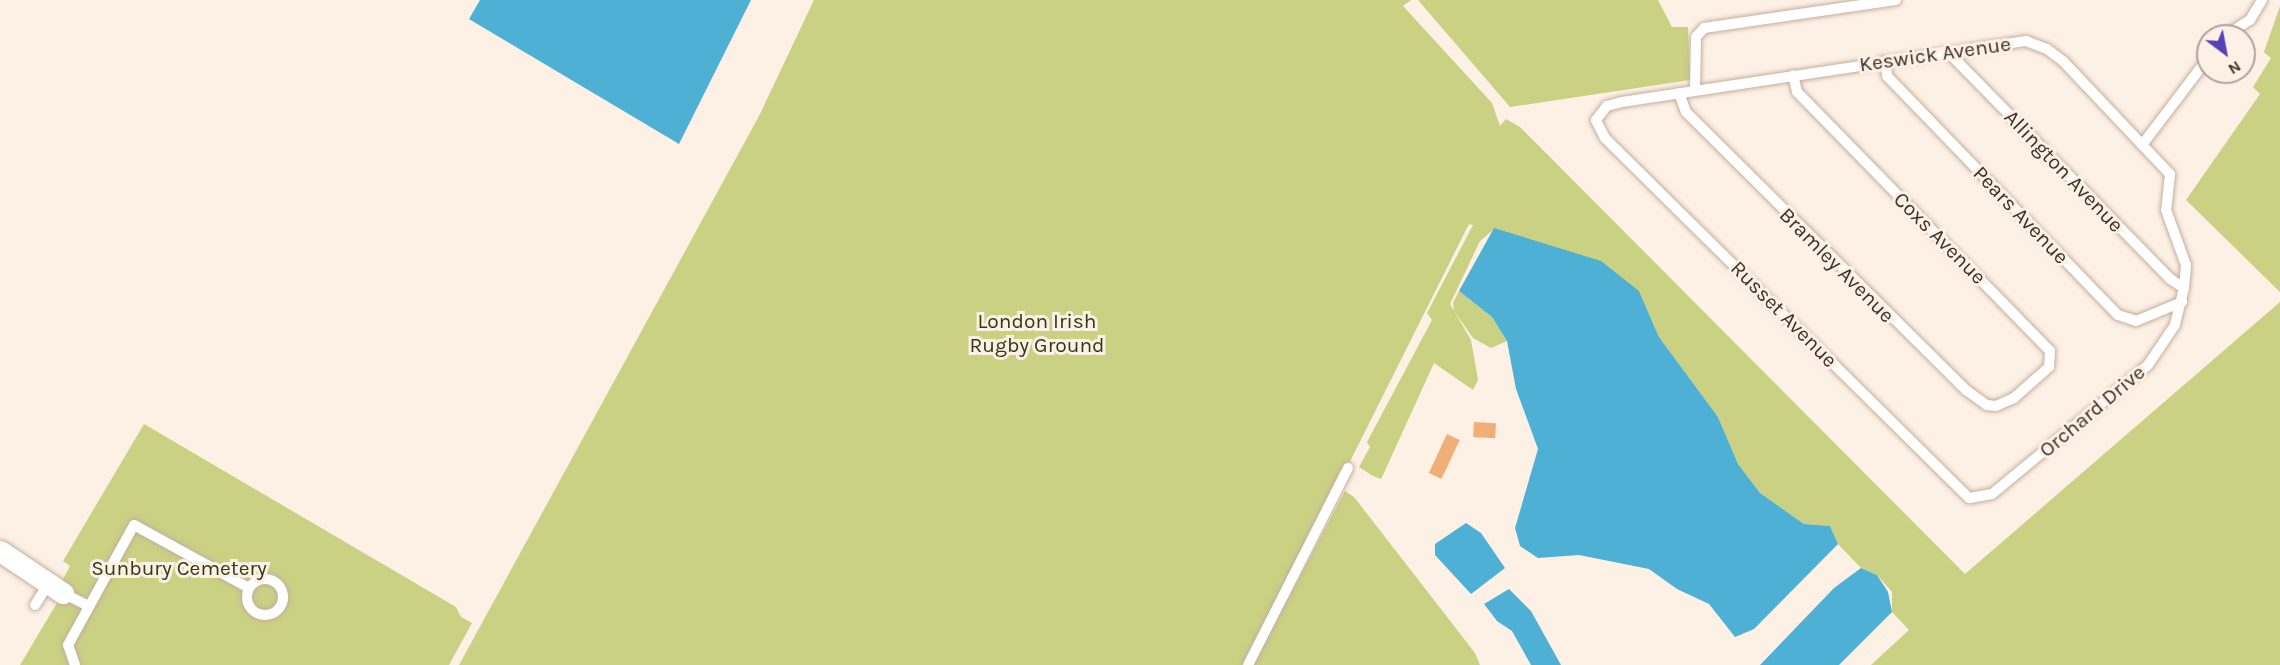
<!DOCTYPE html>
<style>
body{margin:0}
#map{position:relative;width:2280px;height:665px;overflow:hidden;background:#fdf0e5;font-family:Karla,sans-serif}
div>[style]{position:absolute}
.green>*{inset:0;background:#cad183}
.water>*{inset:0;background:#4fb0d5}
.building>*{inset:0;background:#f0af77;transform-origin:0 0}
.roads{filter:drop-shadow(0 0 2px #c4af9d) drop-shadow(0 0 2px #c4af9d)}
.service>*{height:10px;margin:-5px;padding:0 5px;transform-origin:5px;border-radius:5px;background:#fff}
.service>.ring{margin:-5px;padding:0;box-sizing:content-box;background:none;border:10px solid #fff;border-radius:50%}
.minor>*{height:21px;margin:-10.5px;padding:0 10.5px;transform-origin:10.5px;border-radius:10.5px;background:#fff}
span{translate:-50% -50%;white-space:nowrap;text-align:center;line-height:1.15;-webkit-text-stroke:6px #fdf0e5;paint-order:stroke}
.street-label{font-size:21px;color:#3a322b}
.park-label{font-size:21px;color:#363815}
.north{position:absolute;left:2196px;top:24px;width:60px;height:60px;box-sizing:border-box;background:#fdf0e5;border:2px solid #afa49b;border-radius:50%;rotate:148deg;font-size:16px;font-weight:700;line-height:24px;text-align:center;color:#3a322b}
.north::after{content:'';display:block;margin:auto;width:21px;height:27px;background:#5840b8;clip-path:polygon(50% 0,100% 100%,50% 72%,0 100%)}
</style>
<div id="map">
<div class="green">
<i style="clip-path:polygon(814px 0,1411px 0,1403px 6px,1492px 103px,1500px 126px,1506px 119px,1520px 127px,1965px 574px,2280px 302px,2280px 665px,1871px 665px,1909px 630px,1892px 612px,1892px 592px,1877px 575px,1861px 568px,1838px 544px,1830px 526px,1804px 524px,1760px 493px,1738px 464px,1718px 417px,1659px 337px,1639px 291px,1493px 230px,1480px 241px,1450px 304px,1471px 340px,1478px 380px,1473px 390px,1434px 363px,1383px 475px,1381px 479px,1373px 476px,1359px 467px,1370px 447px,1367px 442px,1432px 320px,1427px 313px,1473px 225px,1469px 224px,1248px 665px,459px 665px,759px 116px)"></i>
<i style="clip-path:polygon(1418px 0,1658px 0,1672px 27px,1688px 27px,1690px 80px,1510px 107px)"></i>
<i style="clip-path:polygon(2280px 6px,2280px 292px,2186px 200px,2260px 94px,2253px 87px,2271px 58px,2264px 52px)"></i>
<i style="clip-path:polygon(1459px 291px,1492px 317px,1507px 341px,1491px 348px,1473px 338px,1454px 311px,1453px 303px)"></i>
<i style="clip-path:polygon(144px 424px,456px 607px,461px 617px,472px 623px,449px 665px,20px 665px,63px 593px,63px 579px,70px 566px,63px 561px)"></i>
<i style="clip-path:polygon(1345px 491px,1354px 497px,1475px 653px,1480px 665px,1253px 665px)"></i>
</div>
<div class="water">
<i style="clip-path:polygon(480px 0,751px 0,679px 144px,469px 19px)"></i>
<i style="clip-path:polygon(1494px 228px,1601px 261px,1639px 291px,1659px 337px,1718px 417px,1738px 464px,1760px 493px,1804px 524px,1830px 526px,1838px 544px,1754px 629px,1735px 637px,1709px 604px,1677px 589px,1649px 569px,1579px 555px,1538px 558px,1520px 546px,1515px 528px,1538px 449px,1516px 389px,1507px 341px,1492px 317px,1459px 291px)"></i>
<i style="clip-path:polygon(1466px 523px,1481px 533px,1505px 568px,1471px 594px,1435px 555px,1435px 544px)"></i>
<i style="clip-path:polygon(1861px 568px,1877px 575px,1888px 592px,1892px 612px,1839px 665px,1760px 665px,1834px 588px)"></i>
<i style="clip-path:polygon(1509px 589px,1531px 611px,1561px 665px,1531px 665px,1512px 631px,1497px 621px,1484px 604px)"></i>
</div>
<div class="building">
<i style="left:1474px;top:422px;width:22px;height:15px;rotate:3deg"></i>
<i style="left:1447px;top:434px;width:14px;height:43px;rotate:25deg"></i>
</div>
<div class="roads">
<div class="service">
<i style="left:2225px;top:36px;width:30px;rotate:-33deg"></i>
<i style="left:2250px;top:20px;width:23px;rotate:-59deg"></i>
<i style="left:2026px;top:41px;width:22px;rotate:21deg"></i>
<i style="left:2047px;top:49px;width:20px;rotate:37deg"></i>
<i style="left:2063px;top:61px;width:156px;rotate:46.6deg"></i>
<i style="left:2170px;top:174px;width:36px;rotate:96deg"></i>
<i style="left:2166px;top:210px;width:59px;rotate:70deg"></i>
<i style="left:2186px;top:265px;width:23px;rotate:95deg"></i>
<i style="left:2184px;top:288px;width:38px;rotate:104deg"></i>
<i style="left:2175px;top:325px;width:48px;rotate:124deg"></i>
<i style="left:2148px;top:365px;width:202px;rotate:140.4deg"></i>
<i style="left:1992px;top:494px;width:23px;rotate:170deg"></i>
<i style="left:1969px;top:498px;width:512px;rotate:-135.32deg"></i>
<i style="left:1605px;top:138px;width:20px;rotate:-117deg"></i>
<i style="left:1596px;top:120px;width:18px;rotate:-52deg"></i>
<i style="left:1607px;top:106px;width:16px;rotate:-15deg"></i>
<i style="left:1622px;top:102px;width:409px;rotate:-8.6deg"></i>
<i style="left:1948px;top:52px;width:316px;rotate:45.6deg"></i>
<i style="left:2169px;top:278px;width:18px;rotate:34deg"></i>
<i style="left:1885px;top:61px;width:15px;rotate:82deg"></i>
<i style="left:1887px;top:76px;width:332px;rotate:46deg"></i>
<i style="left:2118px;top:315px;width:19px;rotate:18deg"></i>
<i style="left:2136px;top:321px;width:50px;rotate:-22.4deg"></i>
<i style="left:1695px;top:90px;width:53px;rotate:-88.9deg"></i>
<i style="left:1696px;top:37px;width:12px;rotate:-48deg"></i>
<i style="left:1704px;top:28px;width:194px;rotate:-8.3deg"></i>
<i style="left:1679px;top:93px;width:20px;rotate:70deg"></i>
<i style="left:1686px;top:112px;width:395px;rotate:44.8deg"></i>
<i style="left:1966px;top:390px;width:26px;rotate:36deg"></i>
<i style="left:1987px;top:405px;width:9px;rotate:6deg"></i>
<i style="left:1996px;top:406px;width:20px;rotate:-24deg"></i>
<i style="left:2014px;top:398px;width:47px;rotate:-41.5deg"></i>
<i style="left:2049px;top:367px;width:16px;rotate:-86deg"></i>
<i style="left:2050px;top:351px;width:362px;rotate:-134.3deg"></i>
<i style="left:1797px;top:92px;width:17px;rotate:-103deg"></i>
<i style="left:2142px;top:145px;width:109px;rotate:-52.8deg"></i>
<i class="ring" style="left:247px;top:579px;width:26px;height:26px"></i>
<i style="left:63px;top:593px;width:28px;rotate:27deg"></i>
<i style="left:35px;top:605px;width:26px;rotate:-58deg"></i>
<i style="left:75px;top:665px;width:21px;rotate:-109deg"></i>
<i style="left:68px;top:645px;width:137px;rotate:-61.2deg"></i>
<i style="left:134px;top:525px;width:131px;rotate:28.7deg"></i>
<i style="left:1248px;top:665px;width:221px;rotate:-63.1deg"></i>
</div>
<div class="minor">
<i style="left:0;top:551px;width:76px;rotate:33.7deg"></i>
</div>
</div>
<div class="street-label">
<span style="left:1935px;top:54px;rotate:-8deg">Keswick Avenue</span>
<span style="left:2064px;top:171px;rotate:46deg">Allington Avenue</span>
<span style="left:2021px;top:215px;rotate:46deg">Pears Avenue</span>
<span style="left:1940px;top:238px;rotate:45deg">Coxs Avenue</span>
<span style="left:1837px;top:265px;rotate:45deg">Bramley Avenue</span>
<span style="left:1784px;top:314px;rotate:45deg">Russet Avenue</span>
<span style="left:2092px;top:411px;rotate:-40deg">Orchard Drive</span>
</div>
<div class="park-label">
<span style="left:1037px;top:333px">London Irish<br>Rugby Ground</span>
<span style="left:179px;top:568px">Sunbury Cemetery</span>
</div>
<div class="north">N</div>
</div>
